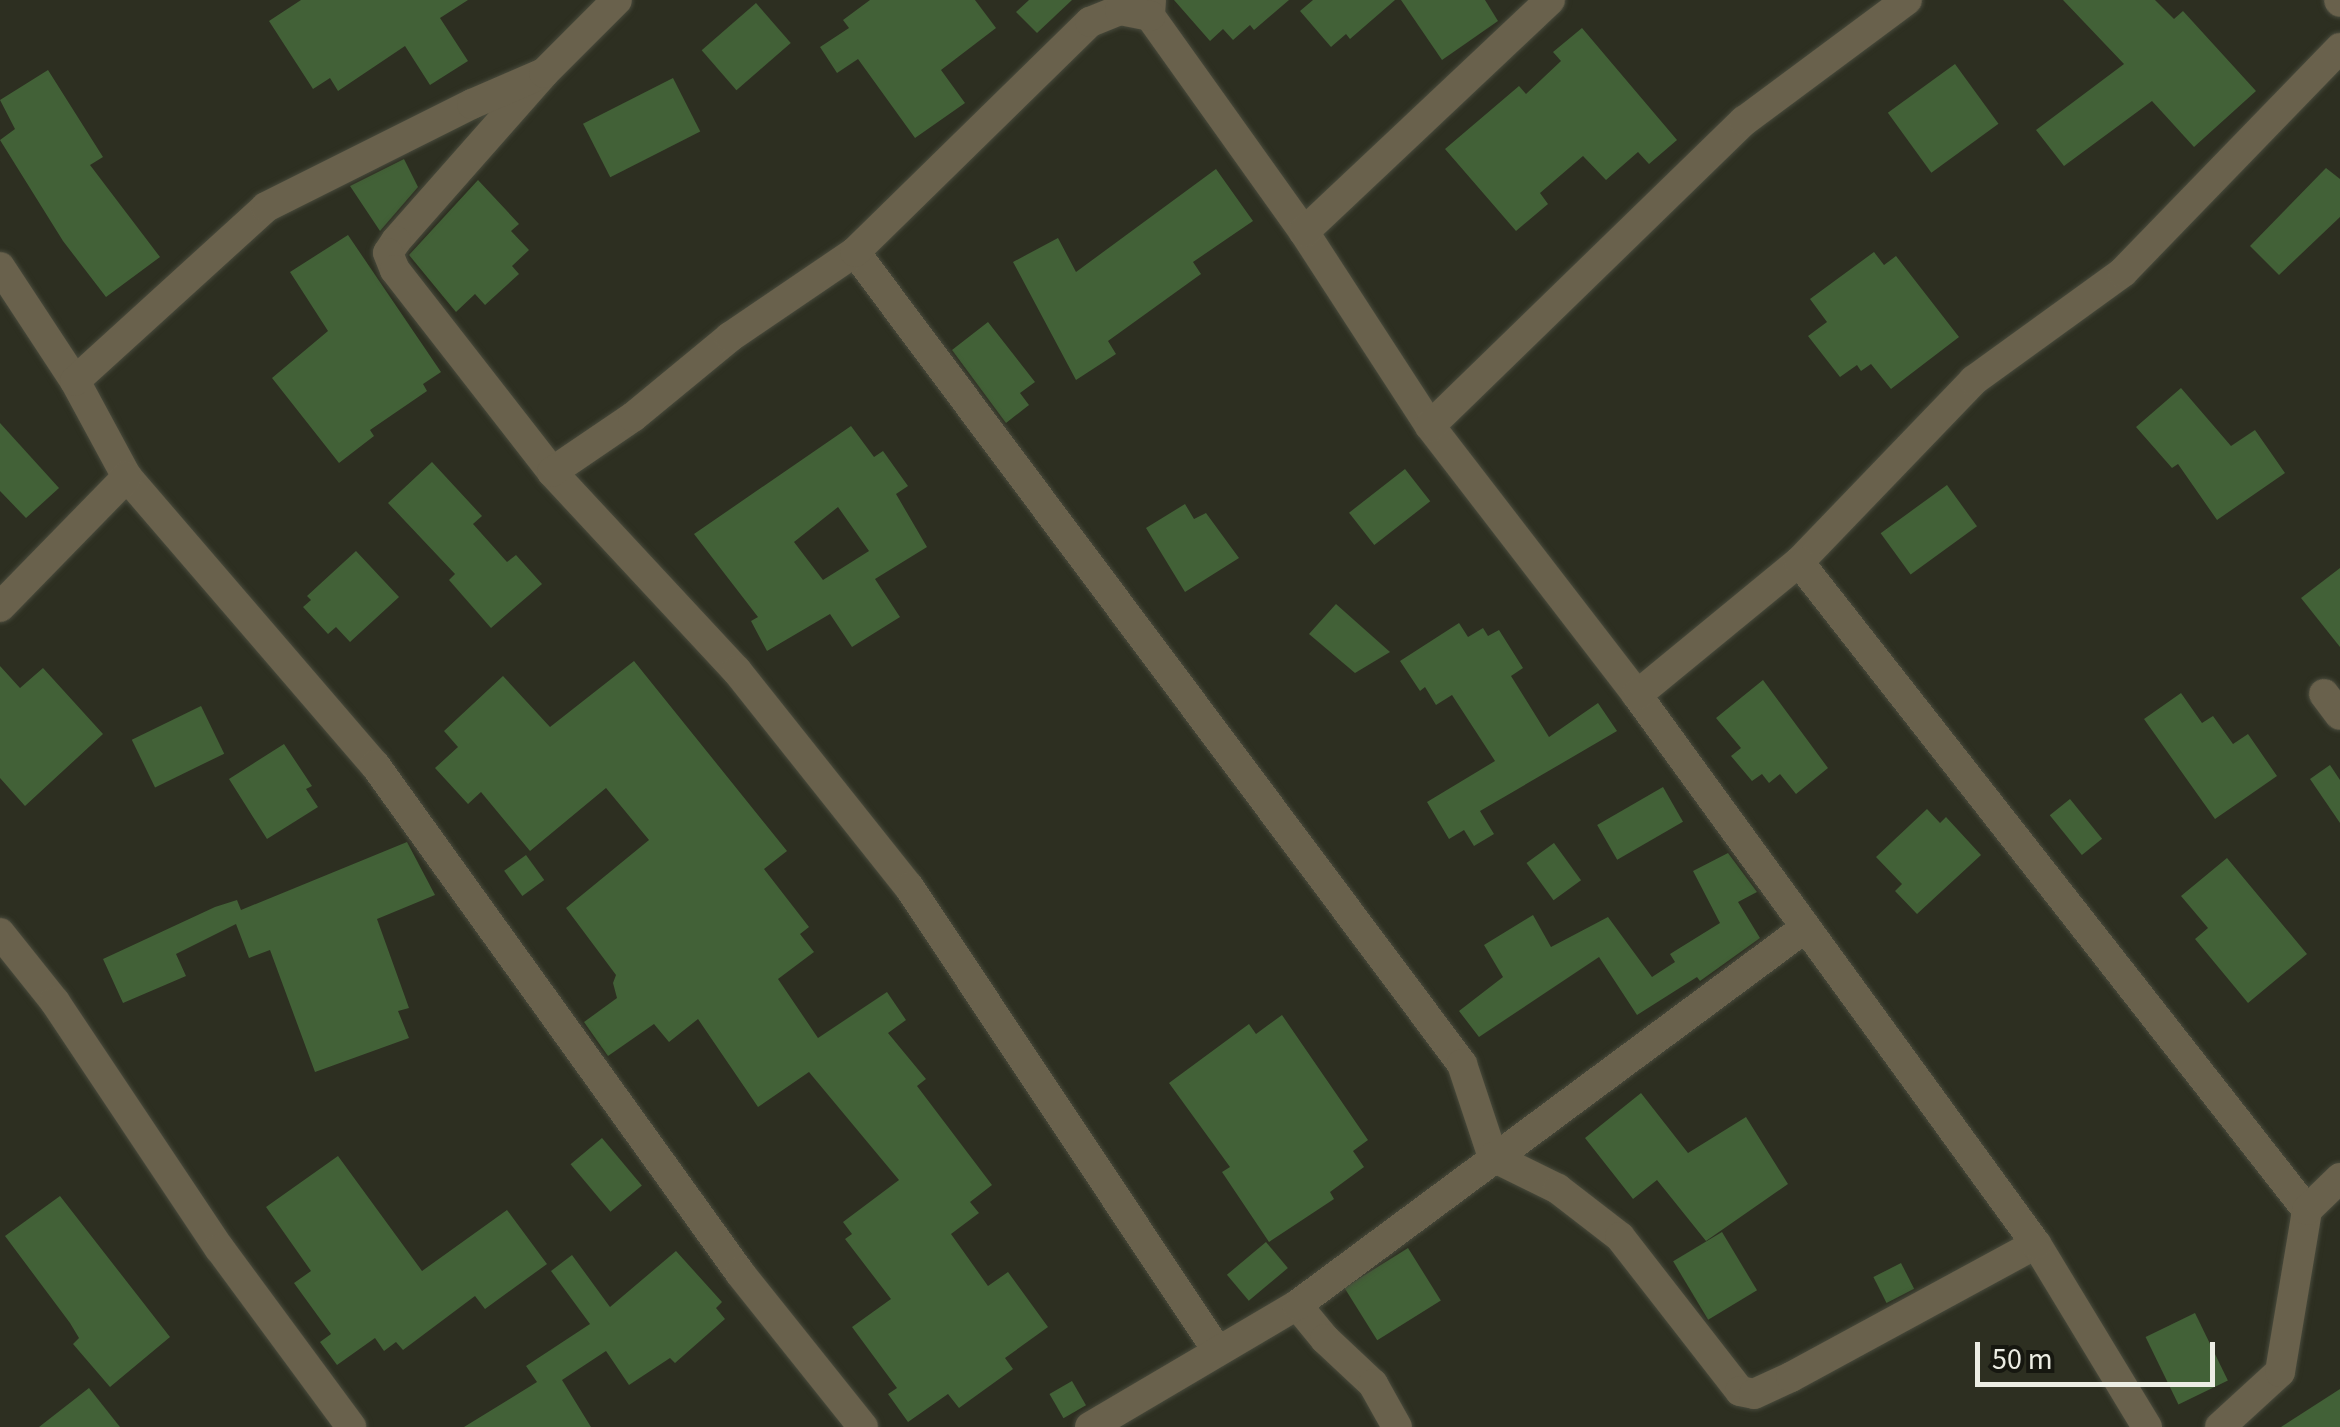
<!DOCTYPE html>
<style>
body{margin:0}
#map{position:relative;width:2340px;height:1427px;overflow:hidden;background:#2d2f21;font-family:"Source Sans 3",sans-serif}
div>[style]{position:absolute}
.building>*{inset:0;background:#426137;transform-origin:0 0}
.roads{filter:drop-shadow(0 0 2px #484a3c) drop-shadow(0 0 2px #484a3c)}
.street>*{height:30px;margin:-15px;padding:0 15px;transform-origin:15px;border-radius:15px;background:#69614c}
span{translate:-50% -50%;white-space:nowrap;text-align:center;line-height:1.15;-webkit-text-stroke:8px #161710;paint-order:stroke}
.scale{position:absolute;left:1975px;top:1342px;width:240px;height:45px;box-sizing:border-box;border:5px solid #ecede4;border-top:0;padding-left:12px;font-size:30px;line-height:35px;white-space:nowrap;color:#ecede4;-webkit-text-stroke:8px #161710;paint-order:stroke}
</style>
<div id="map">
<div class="building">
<i style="clip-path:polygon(301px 0,468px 0,440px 18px,468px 61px,430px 85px,405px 46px,338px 91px,330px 78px,313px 89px,269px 21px)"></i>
<i style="clip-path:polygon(870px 0,975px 0,996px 28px,941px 70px,965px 103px,915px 138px,858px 59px,837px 73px,820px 47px,849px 28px,843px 20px)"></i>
<i style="clip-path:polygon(1029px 0,1072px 0,1037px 33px,1016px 12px)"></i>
<i style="clip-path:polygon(1174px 0,1289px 0,1254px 30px,1250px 25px,1233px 40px,1223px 29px,1210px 41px)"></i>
<i style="clip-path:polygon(1313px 0,1395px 0,1350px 39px,1346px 34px,1331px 47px,1300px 11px)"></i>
<i style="clip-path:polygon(1401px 0,1485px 0,1498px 21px,1442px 60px)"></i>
<i style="clip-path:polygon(2063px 0,2155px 0,2174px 19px,2183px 11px,2256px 91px,2194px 147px,2152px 101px,2064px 166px,2036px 130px,2124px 64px)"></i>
<i style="left:756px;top:3px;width:53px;height:72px;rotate:49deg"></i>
<i style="clip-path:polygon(1582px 28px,1677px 140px,1649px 164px,1638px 152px,1606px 180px,1583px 156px,1540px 193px,1548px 204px,1516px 231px,1445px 149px,1519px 86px,1526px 94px,1561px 61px,1553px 52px)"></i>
<i style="left:1955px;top:64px;width:74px;height:83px;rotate:54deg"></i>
<i style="clip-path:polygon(48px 70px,103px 157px,90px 165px,160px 257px,106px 297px,63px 241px,0 140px,15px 129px,0 100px)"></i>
<i style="left:673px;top:78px;width:60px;height:101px;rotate:63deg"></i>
<i style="clip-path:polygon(404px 159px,418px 187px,380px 231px,350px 186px)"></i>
<i style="clip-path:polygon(2326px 168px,2340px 179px,2340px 217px,2279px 275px,2250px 246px)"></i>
<i style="clip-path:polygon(1216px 169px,1253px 221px,1193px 262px,1201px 274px,1108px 341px,1116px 354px,1076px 380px,1013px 262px,1058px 238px,1076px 272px)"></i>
<i style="clip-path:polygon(478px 180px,519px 224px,511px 231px,529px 250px,512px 266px,519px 274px,485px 305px,475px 294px,456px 312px,409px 255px)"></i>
<i style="clip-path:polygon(348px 235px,441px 372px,423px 384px,427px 391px,370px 430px,374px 436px,339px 463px,272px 378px,328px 331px,290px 272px)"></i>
<i style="clip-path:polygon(1874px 252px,1884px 265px,1896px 256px,1959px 337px,1891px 389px,1871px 364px,1861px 371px,1857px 365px,1840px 377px,1808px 336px,1827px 322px,1810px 299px)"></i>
<i style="clip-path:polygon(988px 322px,1035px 382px,1020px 393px,1029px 405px,1006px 423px,952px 350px)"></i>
<i style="clip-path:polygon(2181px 388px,2231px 446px,2255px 430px,2285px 473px,2217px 520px,2178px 464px,2172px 468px,2136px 427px)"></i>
<i style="clip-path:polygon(0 423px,59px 488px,26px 518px,0 491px)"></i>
<i style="clip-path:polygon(evenodd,851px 426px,874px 457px,883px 451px,908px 486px,896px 494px,927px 547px,875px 579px,900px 617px,852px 647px,830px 614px,767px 651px,751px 621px,758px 617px,694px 534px,851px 426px,838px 507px,869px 551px,823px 580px,794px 542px,838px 507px)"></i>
<i style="clip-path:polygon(432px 462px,482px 516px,473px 524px,507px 562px,516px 555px,542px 584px,491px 628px,449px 580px,455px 574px,388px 503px)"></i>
<i style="left:1405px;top:469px;width:41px;height:71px;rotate:52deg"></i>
<i style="left:1947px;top:485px;width:51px;height:82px;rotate:54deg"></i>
<i style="clip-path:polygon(1185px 504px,1194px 519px,1206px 513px,1239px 558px,1185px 592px,1146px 528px)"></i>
<i style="clip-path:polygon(356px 551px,399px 597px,350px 642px,336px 627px,328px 634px,303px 607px,311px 600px,307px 596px)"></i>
<i style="clip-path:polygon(2340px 568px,2340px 647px,2301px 598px)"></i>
<i style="clip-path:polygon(1336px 604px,1390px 652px,1355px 673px,1309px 634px)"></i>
<i style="clip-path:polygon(1459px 623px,1468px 637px,1483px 628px,1488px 636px,1499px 630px,1523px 668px,1511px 676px,1549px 737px,1598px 703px,1617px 731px,1480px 811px,1494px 834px,1474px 846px,1464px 830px,1449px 839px,1427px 802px,1495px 761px,1452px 695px,1436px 705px,1425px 687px,1420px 691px,1400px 661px)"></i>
<i style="clip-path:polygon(634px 661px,787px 851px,764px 869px,809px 927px,800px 934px,814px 952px,778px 979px,818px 1038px,887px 992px,906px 1020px,888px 1033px,926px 1079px,917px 1086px,992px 1185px,970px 1202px,979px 1213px,951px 1234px,988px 1286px,1008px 1272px,1048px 1327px,1005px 1358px,1013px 1369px,959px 1408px,948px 1394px,908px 1422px,888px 1394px,897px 1388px,852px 1327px,891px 1299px,845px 1239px,852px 1234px,843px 1222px,899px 1180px,809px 1072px,758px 1107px,698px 1019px,669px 1042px,654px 1024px,608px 1056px,584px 1022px,617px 998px,613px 983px,616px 975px,566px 908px,649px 840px,606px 788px,530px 851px,481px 792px,468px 804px,435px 768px,458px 747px,444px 731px,503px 676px,550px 727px)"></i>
<i style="clip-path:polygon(0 666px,20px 688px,43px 668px,103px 734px,25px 806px,0 778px)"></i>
<i style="clip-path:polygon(1763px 680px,1828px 768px,1796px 794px,1780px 774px,1769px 783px,1762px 774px,1752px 781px,1731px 756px,1741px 748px,1716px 718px)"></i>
<i style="clip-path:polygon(2181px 693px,2202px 723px,2213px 716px,2233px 744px,2248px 734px,2277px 776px,2215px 819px,2144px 719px)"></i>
<i style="left:201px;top:706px;width:53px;height:77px;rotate:64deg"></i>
<i style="clip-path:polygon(284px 744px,312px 786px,306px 789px,318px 807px,267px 839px,229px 779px)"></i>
<i style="clip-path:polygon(2330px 765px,2340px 780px,2340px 823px,2310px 779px)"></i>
<i style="left:1663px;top:787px;width:40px;height:76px;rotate:60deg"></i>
<i style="left:2070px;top:799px;width:51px;height:26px;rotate:51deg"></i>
<i style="clip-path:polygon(1927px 809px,1940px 823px,1946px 817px,1981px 855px,1917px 914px,1895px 891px,1902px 884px,1876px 857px)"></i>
<i style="clip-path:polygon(407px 842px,435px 895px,377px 919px,409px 1008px,398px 1011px,409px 1038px,315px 1072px,270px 950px,249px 958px,236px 924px,176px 954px,186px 976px,123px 1003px,103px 959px,215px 907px,237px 900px,241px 910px)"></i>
<i style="left:1554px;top:843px;width:46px;height:34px;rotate:54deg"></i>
<i style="clip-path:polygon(1728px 853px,1757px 892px,1738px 902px,1760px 938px,1700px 981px,1697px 977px,1637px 1015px,1599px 957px,1479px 1037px,1459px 1011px,1503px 977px,1484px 945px,1533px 915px,1551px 947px,1608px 917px,1652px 977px,1675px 962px,1670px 954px,1720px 923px,1693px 871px)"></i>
<i style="left:526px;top:855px;width:31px;height:27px;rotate:54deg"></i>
<i style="clip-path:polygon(2227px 858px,2307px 954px,2248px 1003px,2195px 939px,2208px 928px,2181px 896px)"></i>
<i style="clip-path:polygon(1282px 1015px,1368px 1140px,1353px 1151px,1364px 1167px,1330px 1192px,1334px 1199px,1269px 1242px,1222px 1172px,1230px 1167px,1169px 1083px,1249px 1024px,1256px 1034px)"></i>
<i style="clip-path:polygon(1641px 1093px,1688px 1153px,1746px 1117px,1788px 1184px,1706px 1241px,1657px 1180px,1633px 1199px,1585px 1138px)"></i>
<i style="left:602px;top:1138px;width:62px;height:41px;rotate:50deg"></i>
<i style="clip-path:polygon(338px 1156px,422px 1271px,507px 1210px,547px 1264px,485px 1309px,475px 1296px,403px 1350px,396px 1342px,384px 1351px,375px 1338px,337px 1365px,320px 1342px,331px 1334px,294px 1283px,311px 1271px,266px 1207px)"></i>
<i style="clip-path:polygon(60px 1196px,170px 1337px,110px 1387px,73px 1344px,79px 1338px,70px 1323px,5px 1236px)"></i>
<i style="left:1722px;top:1232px;width:68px;height:57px;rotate:59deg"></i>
<i style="left:1266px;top:1242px;width:34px;height:51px;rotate:50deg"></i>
<i style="left:1408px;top:1248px;width:62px;height:75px;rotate:58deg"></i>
<i style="clip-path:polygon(676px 1251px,722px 1302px,716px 1308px,725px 1319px,675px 1363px,670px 1358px,629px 1385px,606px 1351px,562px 1380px,591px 1427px,464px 1427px,537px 1382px,526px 1366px,590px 1324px,551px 1271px,572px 1255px,610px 1307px)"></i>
<i style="left:1901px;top:1263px;width:29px;height:31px;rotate:63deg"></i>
<i style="left:2195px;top:1313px;width:75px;height:55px;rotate:64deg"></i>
<i style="left:1072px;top:1381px;width:28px;height:26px;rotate:60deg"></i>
<i style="clip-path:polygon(89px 1388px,120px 1427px,39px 1427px)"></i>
<i style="clip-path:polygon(2340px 1389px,2340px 1427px,2281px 1427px)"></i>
</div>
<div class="roads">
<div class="street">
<i style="left:1151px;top:0;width:16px;rotate:94deg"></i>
<i style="left:1150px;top:16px;width:265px;rotate:54.5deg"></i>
<i style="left:1304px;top:232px;width:231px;rotate:57deg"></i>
<i style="left:1430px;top:426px;width:339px;rotate:52.4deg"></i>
<i style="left:2339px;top:0;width:2px;rotate:63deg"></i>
<i style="left:544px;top:73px;width:224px;rotate:131.4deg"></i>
<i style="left:396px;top:241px;width:14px;rotate:124deg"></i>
<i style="left:388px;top:253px;width:18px;rotate:68deg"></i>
<i style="left:395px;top:270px;width:256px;rotate:52.1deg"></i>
<i style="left:552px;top:472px;width:272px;rotate:47.1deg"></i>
<i style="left:737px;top:671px;width:276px;rotate:51.5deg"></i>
<i style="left:909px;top:887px;width:556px;rotate:56.37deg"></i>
<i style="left:1304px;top:232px;width:338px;rotate:-43.3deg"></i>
<i style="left:855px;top:252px;width:1014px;rotate:53.22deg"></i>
<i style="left:1462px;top:1064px;width:98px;rotate:71.6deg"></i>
<i style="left:1493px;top:1157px;width:72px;rotate:26.2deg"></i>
<i style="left:1558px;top:1189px;width:78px;rotate:37.7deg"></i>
<i style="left:1620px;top:1237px;width:195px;rotate:52.1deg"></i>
<i style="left:1740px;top:1391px;width:14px;rotate:12deg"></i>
<i style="left:1754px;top:1394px;width:41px;rotate:-24.7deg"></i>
<i style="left:1791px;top:1377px;width:279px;rotate:-28.5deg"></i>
<i style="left:0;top:267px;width:136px;rotate:56.7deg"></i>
<i style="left:75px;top:381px;width:109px;rotate:61.6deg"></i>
<i style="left:127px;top:477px;width:380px;rotate:49.3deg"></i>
<i style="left:375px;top:765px;width:626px;rotate:54.3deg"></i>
<i style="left:740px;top:1273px;width:197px;rotate:51.4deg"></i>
<i style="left:75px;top:381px;width:258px;rotate:-42.3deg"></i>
<i style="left:266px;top:207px;width:230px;rotate:-26.6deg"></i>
<i style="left:472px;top:104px;width:78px;rotate:-23.3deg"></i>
<i style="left:544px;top:73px;width:103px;rotate:-45deg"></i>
<i style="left:1430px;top:426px;width:438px;rotate:-44.2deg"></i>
<i style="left:1744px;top:121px;width:203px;rotate:-36.6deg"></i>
<i style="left:552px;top:472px;width:98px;rotate:-34.2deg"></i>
<i style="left:633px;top:417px;width:126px;rotate:-39.5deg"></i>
<i style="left:730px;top:337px;width:151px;rotate:-34.2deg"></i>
<i style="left:855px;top:252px;width:329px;rotate:-44.4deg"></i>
<i style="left:1090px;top:22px;width:32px;rotate:-22deg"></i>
<i style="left:1120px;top:10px;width:31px;rotate:11deg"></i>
<i style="left:1799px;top:562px;width:252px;rotate:-46.1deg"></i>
<i style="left:1974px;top:380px;width:184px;rotate:-35.9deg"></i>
<i style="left:2123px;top:272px;width:312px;rotate:-45.9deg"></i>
<i style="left:0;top:607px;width:182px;rotate:-45.7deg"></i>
<i style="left:2324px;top:694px;width:26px;rotate:53deg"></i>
<i style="left:0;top:933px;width:88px;rotate:51.4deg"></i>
<i style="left:55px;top:1002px;width:297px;rotate:56.3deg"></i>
<i style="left:220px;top:1249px;width:221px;rotate:53.6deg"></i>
<i style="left:1297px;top:1305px;width:44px;rotate:50.5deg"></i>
<i style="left:1325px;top:1339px;width:66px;rotate:43.2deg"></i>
<i style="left:1373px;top:1384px;width:49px;rotate:60.8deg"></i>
<i style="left:1090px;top:1427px;width:240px;rotate:-30.5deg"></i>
<i style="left:1297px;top:1305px;width:633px;rotate:-36.58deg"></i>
<i style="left:2147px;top:1427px;width:214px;rotate:-121.2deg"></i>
<i style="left:2036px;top:1244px;width:679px;rotate:-126.01deg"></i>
<i style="left:1637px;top:695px;width:210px;rotate:-39.4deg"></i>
<i style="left:1799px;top:562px;width:823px;rotate:51.91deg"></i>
<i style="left:2220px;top:1427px;width:81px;rotate:-42.5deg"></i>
<i style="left:2280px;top:1372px;width:164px;rotate:-80.5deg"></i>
<i style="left:2307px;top:1210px;width:46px;rotate:-44.1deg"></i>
</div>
</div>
<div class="scale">50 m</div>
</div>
